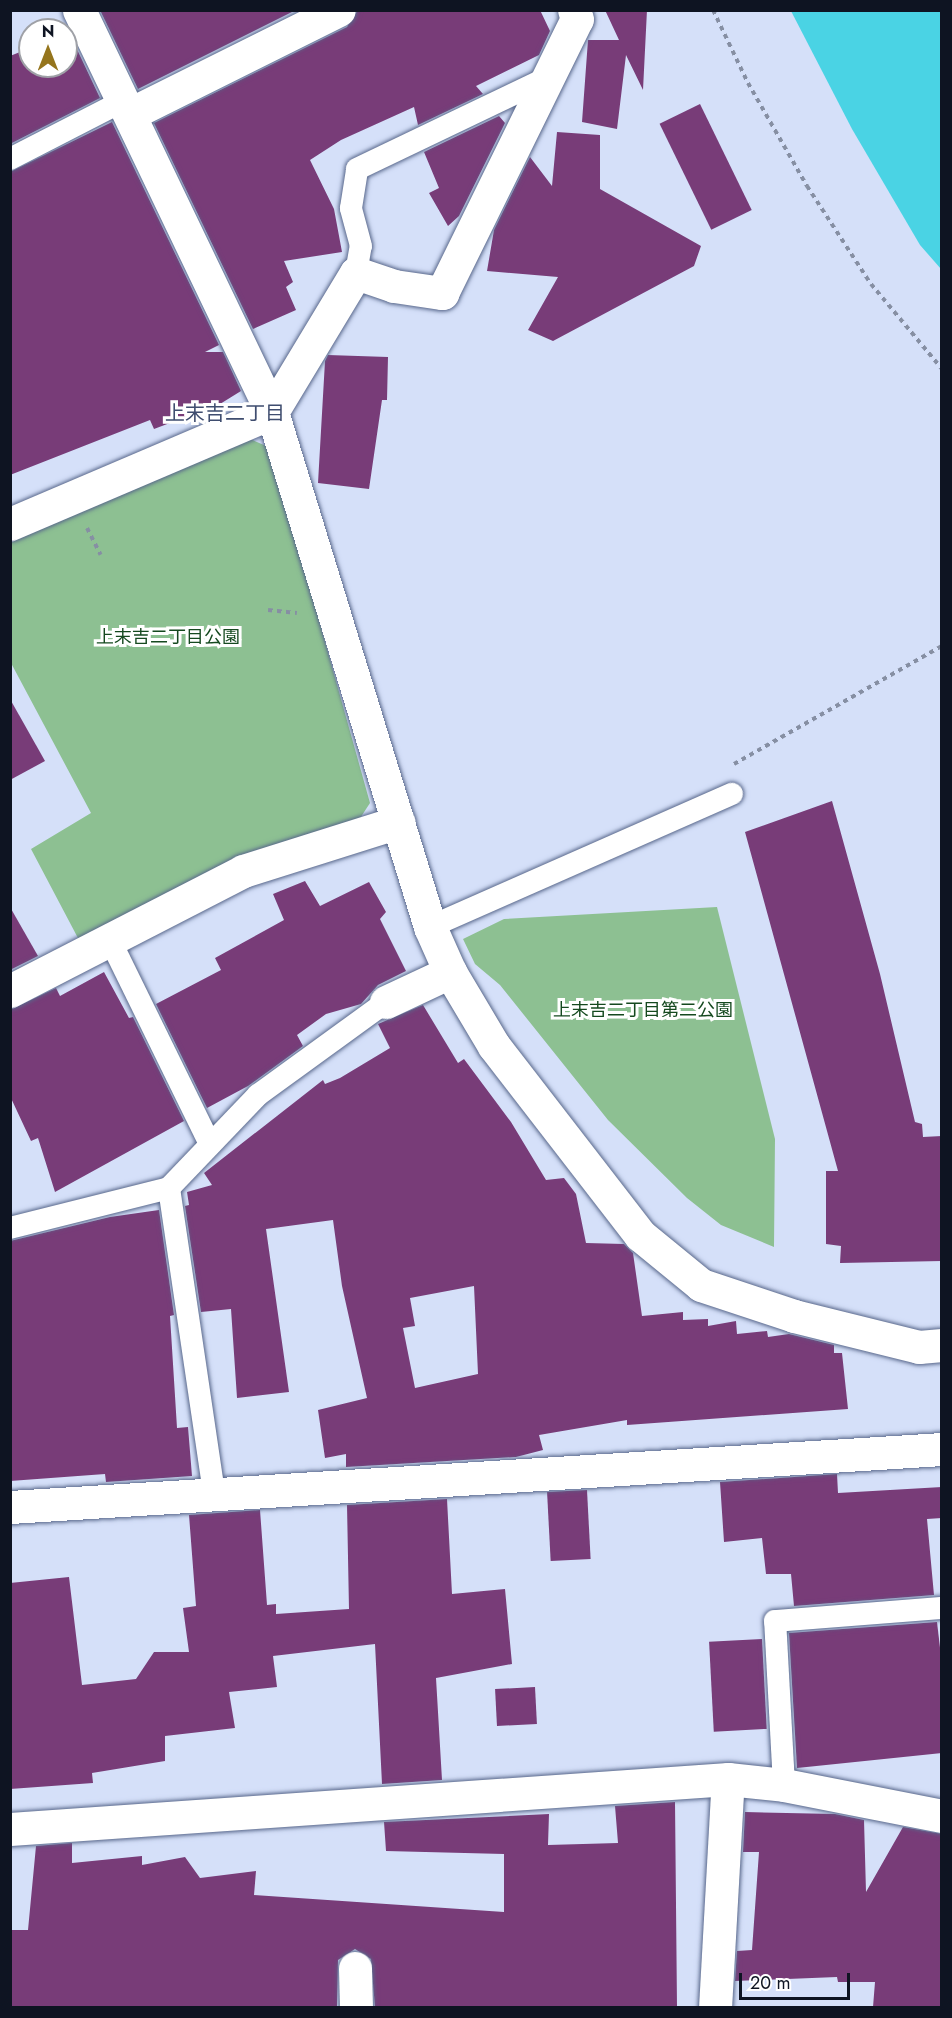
<!DOCTYPE html>
<meta charset="utf-8">
<style>
body{margin:0}
#map{position:relative;width:952px;height:2018px;overflow:hidden;background:#d5e0f9;font-family:Jost,"Noto Sans JP",sans-serif}
div>[style]{position:absolute}
.green>*{inset:0;background:#8dc092}
.water>*{inset:0;background:#4ad3e4}
.building>*{inset:0;background:#783c78;transform-origin:0 0}
.path>*{height:4px;margin-top:-2px;transform-origin:0;background:repeating-linear-gradient(90deg,#868fa3 0 4.5px,transparent 0 9px)}
.roads{filter:drop-shadow(0 0 2px #58678b) drop-shadow(0 0 2px #58678b)}
.lane>*{height:22px;margin:-11px;padding:0 11px;transform-origin:11px;border-radius:11px;background:#fff}
.street>*{height:33px;margin:-16.5px;padding:0 16.5px;transform-origin:16.5px;border-radius:16.5px;background:#fff}
span{translate:-50% -50%;white-space:nowrap;text-align:center;line-height:1.15;-webkit-text-stroke:6px #fff;paint-order:stroke}
.park-label{font-size:18px;color:#15491f}
.neighbourhood-label{font-size:20px;color:#3f4d6f}
.frame{position:absolute;inset:0;border:12px solid #0e1422;pointer-events:none}
.north{position:absolute;left:18px;top:18px;width:60px;height:60px;box-sizing:border-box;background:#fff;border:2px solid #9fa1a7;border-radius:50%;rotate:0deg;font-size:16px;font-weight:700;line-height:24px;text-align:center;color:#0e1422}
.north::after{content:'';display:block;margin:auto;width:21px;height:27px;background:#95751d;clip-path:polygon(50% 0,100% 100%,50% 72%,0 100%)}
.scale{position:absolute;left:739px;top:1973px;width:111px;height:27px;box-sizing:border-box;border:3px solid #0e1422;border-top:0;padding-left:8px;font-size:18px;line-height:21px;white-space:nowrap;color:#0e1422;-webkit-text-stroke:4px #fff;paint-order:stroke}
</style>
<div id="map">
<div class="green">
<i style="clip-path:polygon(241px 435px,271px 448px,370px 803px,355px 826px,79px 940px,31px 849px,91px 813px,11px 663px,10px 543px)"></i>
<i style="clip-path:polygon(717px 907px,775px 1139px,774px 1247px,721px 1225px,687px 1198px,608px 1120px,500px 985px,475px 964px,463px 939px,504px 919px)"></i>
</div>
<div class="water">
<i style="clip-path:polygon(791px 11px,941px 11px,941px 269px,920px 245px,852px 129px)"></i>
</div>
<div class="building">
<i style="clip-path:polygon(100px 10px,296px 10px,138px 89px)"></i>
<i style="clip-path:polygon(358px 10px,540px 10px,550px 31px,539px 55px,476px 86px,483px 94px,418px 125px,414px 107px,341px 140px,310px 160px,334px 209px,342px 252px,284px 261px,293px 282px,286px 287px,296px 310px,253px 329px,154px 123px,347px 27px)"></i>
<i style="clip-path:polygon(605px 10px,647px 10px,643px 90px,626px 55px,617px 129px,582px 122px,588px 40px,619px 40px)"></i>
<i style="clip-path:polygon(66px 26px,100px 98px,10px 144px,10px 56px,30px 48px,30px 66px,66px 66px)"></i>
<i style="left:700px;top:104px;width:118px;height:45px;rotate:64deg"></i>
<i style="clip-path:polygon(499px 116px,505px 123px,459px 216px,448px 226px,429px 193px,439px 188px,424px 152px)"></i>
<i style="clip-path:polygon(112px 122px,219px 345px,205px 352px,223px 352px,241px 391px,220px 404px,154px 429px,150px 420px,10px 475px,10px 172px)"></i>
<i style="clip-path:polygon(557px 132px,600px 135px,600px 189px,701px 246px,694px 266px,553px 341px,528px 330px,558px 277px,487px 271px,494px 230px,530px 157px,552px 186px)"></i>
<i style="clip-path:polygon(328px 355px,388px 357px,387px 400px,382px 400px,369px 489px,318px 483px,325px 361px)"></i>
<i style="clip-path:polygon(10px 699px,45px 761px,10px 780px)"></i>
<i style="clip-path:polygon(832px 801px,880px 974px,915px 1122px,922px 1124px,923px 1137px,942px 1136px,942px 1261px,840px 1263px,841px 1246px,826px 1244px,826px 1171px,838px 1171px,745px 832px)"></i>
<i style="clip-path:polygon(305px 881px,320px 906px,369px 882px,386px 912px,380px 919px,406px 971px,378px 985px,361px 1004px,326px 1014px,297px 1035px,303px 1046px,248px 1086px,207px 1108px,156px 1004px,221px 970px,215px 958px,284px 920px,273px 894px)"></i>
<i style="clip-path:polygon(10px 907px,38px 956px,10px 970px)"></i>
<i style="clip-path:polygon(104px 972px,129px 1018px,133px 1017px,184px 1121px,55px 1192px,38px 1138px,31px 1141px,10px 1096px,10px 1010px,56px 988px,60px 996px)"></i>
<i style="clip-path:polygon(evenodd,423px 1005px,458px 1063px,464px 1059px,511px 1122px,546px 1180px,564px 1178px,576px 1194px,586px 1243px,624px 1244px,633px 1253px,642px 1316px,683px 1312px,683px 1320px,708px 1319px,708px 1326px,736px 1321px,737px 1334px,767px 1331px,768px 1337px,789px 1334px,834px 1345px,834px 1353px,842px 1353px,848px 1409px,627px 1425px,627px 1420px,539px 1435px,543px 1450px,516px 1457px,346px 1467px,346px 1454px,325px 1458px,318px 1410px,367px 1398px,342px 1286px,333px 1220px,266px 1229px,289px 1392px,237px 1398px,231px 1309px,201px 1312px,185px 1206px,189px 1205px,187px 1192px,212px 1185px,204px 1173px,323px 1080px,325px 1084px,340px 1078px,390px 1048px,378px 1024px,423px 1005px,474px 1286px,478px 1374px,415px 1388px,403px 1328px,415px 1326px,410px 1298px,474px 1286px)"></i>
<i style="clip-path:polygon(159px 1210px,174px 1315px,170px 1316px,177px 1428px,188px 1427px,192px 1476px,106px 1482px,105px 1474px,10px 1481px,10px 1241px,110px 1217px)"></i>
<i style="clip-path:polygon(837px 1474px,838px 1493px,942px 1487px,942px 1518px,927px 1519px,934px 1595px,794px 1606px,791px 1574px,766px 1574px,762px 1538px,724px 1542px,720px 1482px)"></i>
<i style="left:587px;top:1490px;width:69px;height:40px;rotate:87deg"></i>
<i style="clip-path:polygon(447px 1499px,452px 1594px,505px 1589px,512px 1664px,436px 1678px,442px 1780px,382px 1784px,375px 1644px,273px 1656px,277px 1687px,229px 1692px,235px 1728px,165px 1736px,165px 1761px,92px 1773px,93px 1783px,10px 1789px,10px 1583px,69px 1577px,82px 1685px,136px 1679px,154px 1652px,189px 1652px,183px 1608px,196px 1606px,189px 1515px,260px 1510px,267px 1605px,276px 1604px,276px 1614px,349px 1609px,347px 1505px)"></i>
<i style="clip-path:polygon(937px 1622px,942px 1665px,942px 1753px,797px 1768px,789px 1633px)"></i>
<i style="left:762px;top:1639px;width:90px;height:53px;rotate:87deg"></i>
<i style="left:535px;top:1687px;width:37px;height:40px;rotate:87deg"></i>
<i style="clip-path:polygon(675px 1802px,677px 2007px,375px 2007px,371px 1959px,355px 1949px,338px 1960px,337px 2007px,10px 2007px,10px 1930px,28px 1930px,36px 1846px,72px 1843px,72px 1863px,142px 1856px,142px 1865px,185px 1857px,200px 1878px,256px 1871px,254px 1895px,504px 1912px,504px 1854px,386px 1851px,384px 1822px,549px 1814px,548px 1845px,618px 1843px,615px 1806px)"></i>
<i style="clip-path:polygon(745px 1812px,835px 1814px,864px 1820px,866px 1892px,903px 1827px,942px 1834px,942px 2007px,873px 2007px,875px 1982px,838px 1982px,837px 1977px,735px 1981px,737px 1951px,752px 1950px,759px 1852px,743px 1852px)"></i>
</div>
<div class="path">
<i style="left:713px;top:10px;width:81px;rotate:64.4deg"></i>
<i style="left:748px;top:83px;width:119px;rotate:60.2deg"></i>
<i style="left:807px;top:186px;width:117px;rotate:56.9deg"></i>
<i style="left:871px;top:284px;width:111px;rotate:50.1deg"></i>
<i style="left:87px;top:528px;width:30px;rotate:63deg"></i>
<i style="left:268px;top:610px;width:29px;rotate:6deg"></i>
<i style="left:734px;top:764px;width:239px;rotate:-29.6deg"></i>
</div>
<div class="roads">
<div class="lane">
<i style="left:10px;top:159px;width:129px;rotate:-27.2deg"></i>
<i style="left:356px;top:273px;width:27px;rotate:-80deg"></i>
<i style="left:361px;top:246px;width:39px;rotate:-105deg"></i>
<i style="left:351px;top:208px;width:39px;rotate:-81deg"></i>
<i style="left:357px;top:169px;width:213px;rotate:-25.6deg"></i>
<i style="left:430px;top:927px;width:330px;rotate:-23.8deg"></i>
<i style="left:110px;top:940px;width:227px;rotate:63.9deg"></i>
<i style="left:169px;top:1188px;width:308px;rotate:81.6deg"></i>
<i style="left:10px;top:1228px;width:164px;rotate:-14.1deg"></i>
<i style="left:169px;top:1188px;width:129px;rotate:-46.3deg"></i>
<i style="left:258px;top:1095px;width:158px;rotate:-36deg"></i>
<i style="left:784px;top:1785px;width:164px;rotate:-93.1deg"></i>
<i style="left:775px;top:1621px;width:168px;rotate:-4.5deg"></i>
</div>
<div class="street">
<i style="left:79px;top:10px;width:446px;rotate:64.4deg"></i>
<i style="left:272px;top:412px;width:539px;rotate:72.94deg"></i>
<i style="left:430px;top:927px;width:49px;rotate:66deg"></i>
<i style="left:450px;top:972px;width:86px;rotate:59.3deg"></i>
<i style="left:494px;top:1046px;width:239px;rotate:52.3deg"></i>
<i style="left:640px;top:1235px;width:79px;rotate:39.3deg"></i>
<i style="left:701px;top:1285px;width:98px;rotate:18.4deg"></i>
<i style="left:794px;top:1316px;width:129px;rotate:13.9deg"></i>
<i style="left:919px;top:1347px;width:23px;rotate:-5deg"></i>
<i style="left:132px;top:113px;width:231px;rotate:-26.5deg"></i>
<i style="left:10px;top:524px;width:285px;rotate:-23.1deg"></i>
<i style="left:272px;top:412px;width:162px;rotate:-58.9deg"></i>
<i style="left:356px;top:273px;width:40px;rotate:18.9deg"></i>
<i style="left:394px;top:286px;width:49px;rotate:8.3deg"></i>
<i style="left:442px;top:293px;width:305px;rotate:-63.8deg"></i>
<i style="left:577px;top:19px;width:9px;rotate:-108deg"></i>
<i style="left:10px;top:991px;width:262px;rotate:-27.2deg"></i>
<i style="left:243px;top:871px;width:163px;rotate:-17.5deg"></i>
<i style="left:386px;top:1002px;width:71px;rotate:-25.1deg"></i>
<i style="left:10px;top:1507px;width:934px;rotate:-3.56deg"></i>
<i style="left:10px;top:1829px;width:720px;rotate:-3.98deg"></i>
<i style="left:728px;top:1779px;width:56px;rotate:6.1deg"></i>
<i style="left:784px;top:1785px;width:161px;rotate:11.1deg"></i>
<i style="left:355px;top:1968px;width:40px;rotate:88.6deg"></i>
<i style="left:715px;top:2008px;width:229px;rotate:-86.8deg"></i>
</div>
</div>
<div class="park-label">
<span style="left:168px;top:637px">上末吉二丁目公園</span>
<span style="left:643px;top:1010px">上末吉二丁目第二公園</span>
</div>
<div class="neighbourhood-label">
<span style="left:225px;top:413px">上末吉二丁目</span>
</div>
<div class="frame"></div>
<div class="north">N</div>
<div class="scale">20 m</div>
</div>
